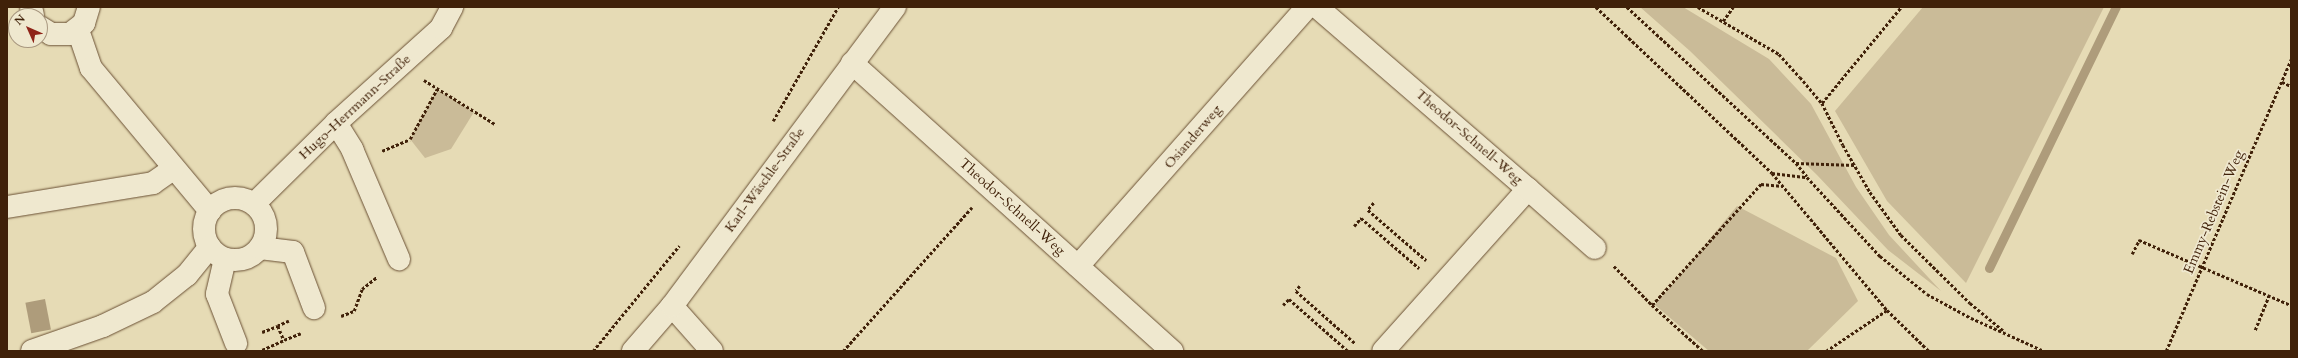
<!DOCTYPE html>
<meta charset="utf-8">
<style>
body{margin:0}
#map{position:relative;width:2298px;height:358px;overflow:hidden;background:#e6dbb5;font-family:Cardo,serif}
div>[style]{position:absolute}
.green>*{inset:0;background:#cabb98}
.water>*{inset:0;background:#ae9c7b;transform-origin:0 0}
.stream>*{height:9px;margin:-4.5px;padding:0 4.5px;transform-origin:4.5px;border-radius:4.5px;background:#ae9c7b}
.path>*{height:2.5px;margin-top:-1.25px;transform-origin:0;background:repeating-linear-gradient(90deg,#402109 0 3px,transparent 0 5px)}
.roads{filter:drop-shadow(0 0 1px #6a5034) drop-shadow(0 0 1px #6a5034)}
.minor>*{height:22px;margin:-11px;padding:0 11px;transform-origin:11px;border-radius:11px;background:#efe8cf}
.minor>.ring{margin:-11px;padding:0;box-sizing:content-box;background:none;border:22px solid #efe8cf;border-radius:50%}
span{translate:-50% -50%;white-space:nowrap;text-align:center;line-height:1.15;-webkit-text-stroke:3.5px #efe8cf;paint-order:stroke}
.street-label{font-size:14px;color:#402109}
.frame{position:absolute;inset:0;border:8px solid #402109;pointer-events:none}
.north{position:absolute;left:8px;top:8px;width:40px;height:40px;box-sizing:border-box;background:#efe8cf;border:1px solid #a99880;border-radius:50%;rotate:315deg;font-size:11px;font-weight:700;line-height:16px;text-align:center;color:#402109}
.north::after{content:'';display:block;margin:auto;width:14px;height:18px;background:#8f2418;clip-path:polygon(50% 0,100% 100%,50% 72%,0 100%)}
</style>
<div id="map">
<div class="green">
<i style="clip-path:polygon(1640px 7px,1683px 7px,1769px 59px,1811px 104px,1856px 187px,1889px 235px,1941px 291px,1888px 250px,1817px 175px,1690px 51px)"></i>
<i style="clip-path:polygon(1923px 7px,2104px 7px,1966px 283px,1887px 201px,1835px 111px)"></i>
<i style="clip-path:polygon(437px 89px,474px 112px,451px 149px,425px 158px,410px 139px)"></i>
<i style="clip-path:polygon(1737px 206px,1836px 258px,1858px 301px,1807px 351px,1709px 351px,1655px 305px)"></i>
</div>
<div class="water">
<i style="left:45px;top:299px;width:31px;height:20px;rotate:79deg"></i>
</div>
<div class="stream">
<i style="left:1989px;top:268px;width:290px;rotate:-64.1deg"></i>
</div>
<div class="path">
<i style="left:1596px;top:7px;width:242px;rotate:43.3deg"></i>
<i style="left:1772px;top:173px;width:35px;rotate:7deg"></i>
<i style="left:1807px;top:177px;width:108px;rotate:47.3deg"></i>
<i style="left:1880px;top:256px;width:60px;rotate:39deg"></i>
<i style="left:1927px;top:294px;width:50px;rotate:28.6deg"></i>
<i style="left:1971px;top:318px;width:80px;rotate:24.3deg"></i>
<i style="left:1627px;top:7px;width:230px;rotate:42.7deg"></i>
<i style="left:1796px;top:163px;width:59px;rotate:1.9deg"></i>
<i style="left:1698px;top:7px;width:94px;rotate:30.1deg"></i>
<i style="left:1779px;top:54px;width:31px;rotate:48deg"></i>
<i style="left:1800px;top:77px;width:34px;rotate:50deg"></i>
<i style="left:1822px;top:103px;width:47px;rotate:63.4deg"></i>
<i style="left:1843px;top:145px;width:54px;rotate:60.1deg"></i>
<i style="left:1870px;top:192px;width:53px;rotate:54.2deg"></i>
<i style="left:1901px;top:235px;width:97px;rotate:44.6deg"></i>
<i style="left:1970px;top:303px;width:45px;rotate:39.6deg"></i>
<i style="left:1723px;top:21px;width:17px;rotate:-54deg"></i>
<i style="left:424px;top:80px;width:84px;rotate:31.8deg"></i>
<i style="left:2282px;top:82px;width:10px;rotate:24deg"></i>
<i style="left:1822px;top:103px;width:124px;rotate:-50.5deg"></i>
<i style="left:773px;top:121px;width:131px;rotate:-60.3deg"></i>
<i style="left:382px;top:151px;width:30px;rotate:-23deg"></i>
<i style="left:410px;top:139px;width:57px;rotate:-61.6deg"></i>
<i style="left:1796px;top:163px;width:17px;rotate:50deg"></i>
<i style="left:1772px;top:173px;width:179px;rotate:50deg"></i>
<i style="left:1887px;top:310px;width:59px;rotate:44.3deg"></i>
<i style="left:1374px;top:203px;width:9px;rotate:131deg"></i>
<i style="left:1368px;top:210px;width:77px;rotate:40.8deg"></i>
<i style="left:1354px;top:226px;width:11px;rotate:-49deg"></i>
<i style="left:1361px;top:218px;width:77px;rotate:40.8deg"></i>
<i style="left:2132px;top:254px;width:16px;rotate:-63deg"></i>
<i style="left:2139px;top:240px;width:165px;rotate:23.2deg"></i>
<i style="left:1614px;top:266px;width:54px;rotate:45.7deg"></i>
<i style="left:1652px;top:305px;width:163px;rotate:-48deg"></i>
<i style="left:1761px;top:184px;width:22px;rotate:5deg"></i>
<i style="left:1300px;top:286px;width:6px;rotate:129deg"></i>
<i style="left:1296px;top:291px;width:80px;rotate:41.5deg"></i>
<i style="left:1283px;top:305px;width:8px;rotate:-45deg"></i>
<i style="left:1289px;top:299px;width:79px;rotate:41.4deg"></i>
<i style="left:1652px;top:305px;width:69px;rotate:42deg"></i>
<i style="left:341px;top:316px;width:14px;rotate:-21deg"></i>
<i style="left:354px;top:311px;width:23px;rotate:-70deg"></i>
<i style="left:362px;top:289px;width:19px;rotate:-39deg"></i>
<i style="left:289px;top:321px;width:12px;rotate:156deg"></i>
<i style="left:278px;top:326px;width:15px;rotate:67deg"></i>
<i style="left:284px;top:340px;width:18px;rotate:-22deg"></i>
<i style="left:2255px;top:330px;width:38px;rotate:-68deg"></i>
<i style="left:262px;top:332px;width:17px;rotate:-21deg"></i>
<i style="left:262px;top:350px;width:24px;rotate:-24deg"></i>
<i style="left:593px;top:351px;width:136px;rotate:-50.7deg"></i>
<i style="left:843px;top:351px;width:193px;rotate:-48.1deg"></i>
<i style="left:1826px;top:351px;width:73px;rotate:-33.9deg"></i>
<i style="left:2166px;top:351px;width:318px;rotate:-66.8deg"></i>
</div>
<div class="roads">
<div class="minor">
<i style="left:31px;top:7px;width:9px;rotate:77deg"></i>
<i style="left:1317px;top:7px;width:279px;rotate:40.8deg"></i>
<i style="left:1528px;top:189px;width:217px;rotate:131.8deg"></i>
<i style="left:40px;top:27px;width:13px;rotate:32deg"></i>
<i style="left:51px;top:34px;width:19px"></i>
<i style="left:70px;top:34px;width:18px;rotate:-38deg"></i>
<i style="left:84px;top:23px;width:17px;rotate:-73deg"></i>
<i style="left:78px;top:30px;width:40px;rotate:71.1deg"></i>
<i style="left:91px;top:68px;width:186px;rotate:50.2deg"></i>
<i style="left:852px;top:63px;width:431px;rotate:42deg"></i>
<i style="left:336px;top:123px;width:31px;rotate:58deg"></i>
<i style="left:352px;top:149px;width:120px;rotate:66.9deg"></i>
<i style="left:1528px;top:189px;width:89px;rotate:41.4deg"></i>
<i class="ring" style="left:204px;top:198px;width:40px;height:40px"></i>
<i style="left:254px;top:204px;width:115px;rotate:-44.6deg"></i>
<i style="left:336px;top:123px;width:142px;rotate:-42.1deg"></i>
<i style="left:441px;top:28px;width:24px;rotate:-62deg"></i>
<i style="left:7px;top:207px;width:148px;rotate:-9.3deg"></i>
<i style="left:153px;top:183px;width:24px;rotate:-35deg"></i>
<i style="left:260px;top:248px;width:33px;rotate:7deg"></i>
<i style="left:293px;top:252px;width:60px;rotate:69.4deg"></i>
<i style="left:225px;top:259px;width:36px;rotate:103deg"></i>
<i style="left:217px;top:294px;width:53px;rotate:68.8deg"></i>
<i style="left:1078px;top:266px;width:346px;rotate:-48.5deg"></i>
<i style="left:672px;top:306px;width:60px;rotate:48.4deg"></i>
<i style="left:32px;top:351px;width:75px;rotate:-19.4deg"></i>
<i style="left:103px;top:326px;width:55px;rotate:-25.6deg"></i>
<i style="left:153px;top:302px;width:43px;rotate:-38.5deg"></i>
<i style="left:187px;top:275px;width:36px;rotate:-51deg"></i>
<i style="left:633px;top:351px;width:60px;rotate:-49.1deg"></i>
<i style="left:672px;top:306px;width:373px;rotate:-53.3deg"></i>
</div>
</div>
<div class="street-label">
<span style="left:355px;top:107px;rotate:-43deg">Hugo-Herrmann-Straße</span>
<span style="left:1193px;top:137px;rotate:-49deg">Osianderweg</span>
<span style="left:1469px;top:137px;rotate:41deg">Theodor-Schnell-Weg</span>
<span style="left:765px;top:180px;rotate:-54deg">Karl-Wäschle-Straße</span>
<span style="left:1012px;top:207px;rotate:42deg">Theodor-Schnell-Weg</span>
<span style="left:2214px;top:212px;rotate:-67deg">Emmy-Rebstein-Weg</span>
</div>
<div class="frame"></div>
<div class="north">N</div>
</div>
